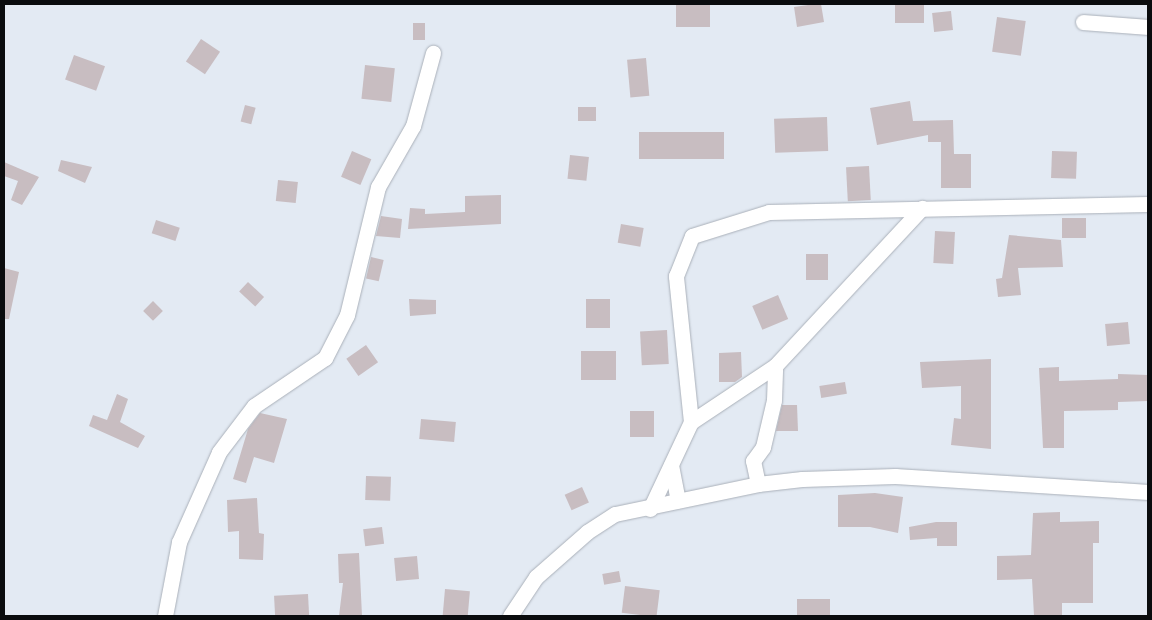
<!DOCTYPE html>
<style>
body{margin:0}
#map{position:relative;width:1152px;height:620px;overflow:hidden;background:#e3eaf3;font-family:"Zilla Slab",serif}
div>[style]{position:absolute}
.building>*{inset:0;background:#c8bdc1;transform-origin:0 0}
.roads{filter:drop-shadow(0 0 1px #aab0b9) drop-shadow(0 0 1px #aab0b9)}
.street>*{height:15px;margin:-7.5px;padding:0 7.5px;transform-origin:7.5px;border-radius:7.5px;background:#fff}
span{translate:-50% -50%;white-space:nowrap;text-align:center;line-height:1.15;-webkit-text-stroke:4px #fff;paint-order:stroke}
.frame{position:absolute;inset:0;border:5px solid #0a0c0e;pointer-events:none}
</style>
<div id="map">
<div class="building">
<i style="left:676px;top:4px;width:34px;height:23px"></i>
<i style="clip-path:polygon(815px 4px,821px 4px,824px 22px,797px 27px,794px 7px)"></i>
<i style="left:895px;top:4px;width:29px;height:19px"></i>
<i style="left:951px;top:11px;width:19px;height:19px;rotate:84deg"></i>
<i style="left:997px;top:17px;width:29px;height:35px;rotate:8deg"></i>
<i style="left:413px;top:23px;width:12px;height:17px"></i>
<i style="left:201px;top:39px;width:23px;height:27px;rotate:34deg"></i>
<i style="left:74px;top:55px;width:33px;height:26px;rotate:20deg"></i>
<i style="left:646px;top:58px;width:38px;height:19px;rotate:85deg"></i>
<i style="left:365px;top:65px;width:30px;height:34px;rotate:6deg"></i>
<i style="clip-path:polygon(910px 101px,913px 121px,953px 120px,954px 154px,971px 154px,971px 188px,941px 188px,941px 142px,928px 142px,928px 135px,877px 145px,870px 108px)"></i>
<i style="left:245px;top:105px;width:11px;height:17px;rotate:15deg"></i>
<i style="left:596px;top:107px;width:14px;height:18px;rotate:90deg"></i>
<i style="left:827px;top:117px;width:34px;height:53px;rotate:88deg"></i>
<i style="left:639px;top:132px;width:85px;height:27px"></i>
<i style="left:352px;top:151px;width:21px;height:28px;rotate:23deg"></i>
<i style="left:1052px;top:151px;width:25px;height:27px;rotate:2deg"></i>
<i style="left:570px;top:155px;width:19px;height:24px;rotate:6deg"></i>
<i style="clip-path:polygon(61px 160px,92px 167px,85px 183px,58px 171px)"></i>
<i style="clip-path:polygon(4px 162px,39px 177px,22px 205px,11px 200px,18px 181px,4px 176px)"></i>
<i style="left:869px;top:166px;width:34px;height:23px;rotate:87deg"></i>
<i style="left:278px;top:180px;width:20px;height:21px;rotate:6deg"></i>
<i style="clip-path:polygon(501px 195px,501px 224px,408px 229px,410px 208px,425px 209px,425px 214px,465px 212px,465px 196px)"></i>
<i style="clip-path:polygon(381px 216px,402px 219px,400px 238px,376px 236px)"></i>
<i style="left:1062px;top:218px;width:24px;height:20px"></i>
<i style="left:156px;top:220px;width:25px;height:14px;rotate:18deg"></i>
<i style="left:621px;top:224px;width:23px;height:19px;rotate:10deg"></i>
<i style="left:935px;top:231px;width:20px;height:32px;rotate:3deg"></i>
<i style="clip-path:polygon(1009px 235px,1061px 240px,1063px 267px,1018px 268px,1021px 295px,998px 297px,996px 279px,1002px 278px)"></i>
<i style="left:806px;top:254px;width:22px;height:26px"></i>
<i style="left:371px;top:257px;width:13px;height:22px;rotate:13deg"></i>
<i style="clip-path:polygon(4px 268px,19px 272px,9px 319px,4px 319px)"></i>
<i style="left:248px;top:282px;width:22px;height:13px;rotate:43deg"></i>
<i style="left:778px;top:295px;width:26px;height:28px;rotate:67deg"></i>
<i style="clip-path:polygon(409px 299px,436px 300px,436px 314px,410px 316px)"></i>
<i style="left:586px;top:299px;width:24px;height:29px"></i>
<i style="left:153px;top:301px;width:14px;height:14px;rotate:45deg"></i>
<i style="left:1128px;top:322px;width:22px;height:23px;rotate:85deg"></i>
<i style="left:667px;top:330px;width:34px;height:27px;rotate:87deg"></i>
<i style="left:366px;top:345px;width:21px;height:24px;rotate:55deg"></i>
<i style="left:581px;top:351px;width:35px;height:29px"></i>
<i style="clip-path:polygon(741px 352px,742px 377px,735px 382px,719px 382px,719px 353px)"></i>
<i style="clip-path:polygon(991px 359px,991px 449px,951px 445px,954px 418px,961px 419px,961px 386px,922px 388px,920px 362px)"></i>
<i style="clip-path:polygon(1059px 367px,1059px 381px,1118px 379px,1118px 374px,1148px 375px,1148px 401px,1118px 402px,1118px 410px,1064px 411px,1064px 448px,1043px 448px,1039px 368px)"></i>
<i style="left:845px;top:382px;width:12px;height:26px;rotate:81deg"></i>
<i style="clip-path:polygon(117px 394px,128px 399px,120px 422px,145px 436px,138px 448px,89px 426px,93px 415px,107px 420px)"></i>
<i style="clip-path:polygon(782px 405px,797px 405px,798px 431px,776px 431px)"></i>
<i style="left:630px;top:411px;width:24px;height:26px"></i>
<i style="clip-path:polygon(260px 413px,287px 419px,274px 463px,254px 457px,246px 483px,233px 479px,248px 429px)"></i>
<i style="left:421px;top:419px;width:35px;height:20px;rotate:5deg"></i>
<i style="left:366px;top:476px;width:25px;height:24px;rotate:2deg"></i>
<i style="left:582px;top:487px;width:17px;height:19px;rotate:66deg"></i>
<i style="clip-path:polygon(875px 493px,903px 497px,898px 533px,870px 527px,838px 527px,838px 495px)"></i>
<i style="clip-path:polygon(257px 498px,259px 533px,264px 534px,263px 560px,239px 559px,239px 531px,228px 532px,227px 500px)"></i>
<i style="clip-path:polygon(1060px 512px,1060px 522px,1099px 521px,1099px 543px,1093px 543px,1093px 603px,1062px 603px,1062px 616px,1034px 616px,1032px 579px,997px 580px,997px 556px,1031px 555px,1033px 513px)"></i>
<i style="clip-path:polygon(936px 522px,957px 522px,957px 546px,937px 546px,937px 538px,910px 540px,909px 527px)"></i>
<i style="left:382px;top:527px;width:17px;height:19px;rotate:83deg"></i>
<i style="clip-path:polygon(359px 553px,362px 616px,339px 616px,343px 583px,339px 583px,338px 554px)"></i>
<i style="left:417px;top:556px;width:23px;height:23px;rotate:85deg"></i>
<i style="left:619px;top:571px;width:11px;height:17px;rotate:80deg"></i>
<i style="left:625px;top:586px;width:35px;height:27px;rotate:7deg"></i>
<i style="left:445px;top:589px;width:25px;height:26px;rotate:5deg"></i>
<i style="left:308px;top:594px;width:22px;height:34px;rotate:87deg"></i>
<i style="left:797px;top:599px;width:33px;height:17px"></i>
</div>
<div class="roads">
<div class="street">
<i style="left:1083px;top:22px;width:65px;rotate:4.4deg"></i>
<i style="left:691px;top:422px;width:101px;rotate:-33.7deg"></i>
<i style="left:775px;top:366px;width:216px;rotate:-47.1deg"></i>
<i style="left:671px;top:465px;width:36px;rotate:79deg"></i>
<i style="left:758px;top:484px;width:24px;rotate:-102deg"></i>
<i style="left:753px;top:461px;width:17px;rotate:-54deg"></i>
<i style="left:763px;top:447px;width:48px;rotate:-76.8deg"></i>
<i style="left:774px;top:400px;width:34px;rotate:-88deg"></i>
<i style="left:650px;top:509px;width:96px;rotate:-64.8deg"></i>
<i style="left:691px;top:422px;width:147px;rotate:-95.9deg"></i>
<i style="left:676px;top:276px;width:43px;rotate:-68.2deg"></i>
<i style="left:692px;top:236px;width:81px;rotate:-17.3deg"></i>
<i style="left:769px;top:212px;width:379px;rotate:-1.2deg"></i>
<i style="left:165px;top:616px;width:75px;rotate:-79.3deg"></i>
<i style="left:179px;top:542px;width:98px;rotate:-66deg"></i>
<i style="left:219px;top:452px;width:58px;rotate:-52.7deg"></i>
<i style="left:254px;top:406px;width:86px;rotate:-34.1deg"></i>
<i style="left:325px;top:358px;width:48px;rotate:-62.9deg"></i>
<i style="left:347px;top:315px;width:132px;rotate:-76.4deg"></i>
<i style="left:378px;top:187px;width:70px;rotate:-60.2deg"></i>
<i style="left:413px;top:126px;width:76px;rotate:-74.7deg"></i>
<i style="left:510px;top:616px;width:47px;rotate:-56.3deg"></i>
<i style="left:536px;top:577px;width:68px;rotate:-41.4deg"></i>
<i style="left:587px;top:532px;width:33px;rotate:-33deg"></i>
<i style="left:615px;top:514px;width:146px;rotate:-11.8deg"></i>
<i style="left:758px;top:484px;width:44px;rotate:-6.5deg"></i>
<i style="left:802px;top:479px;width:93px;rotate:-1.8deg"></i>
<i style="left:895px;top:476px;width:254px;rotate:3.6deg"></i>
</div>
</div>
<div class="frame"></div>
</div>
